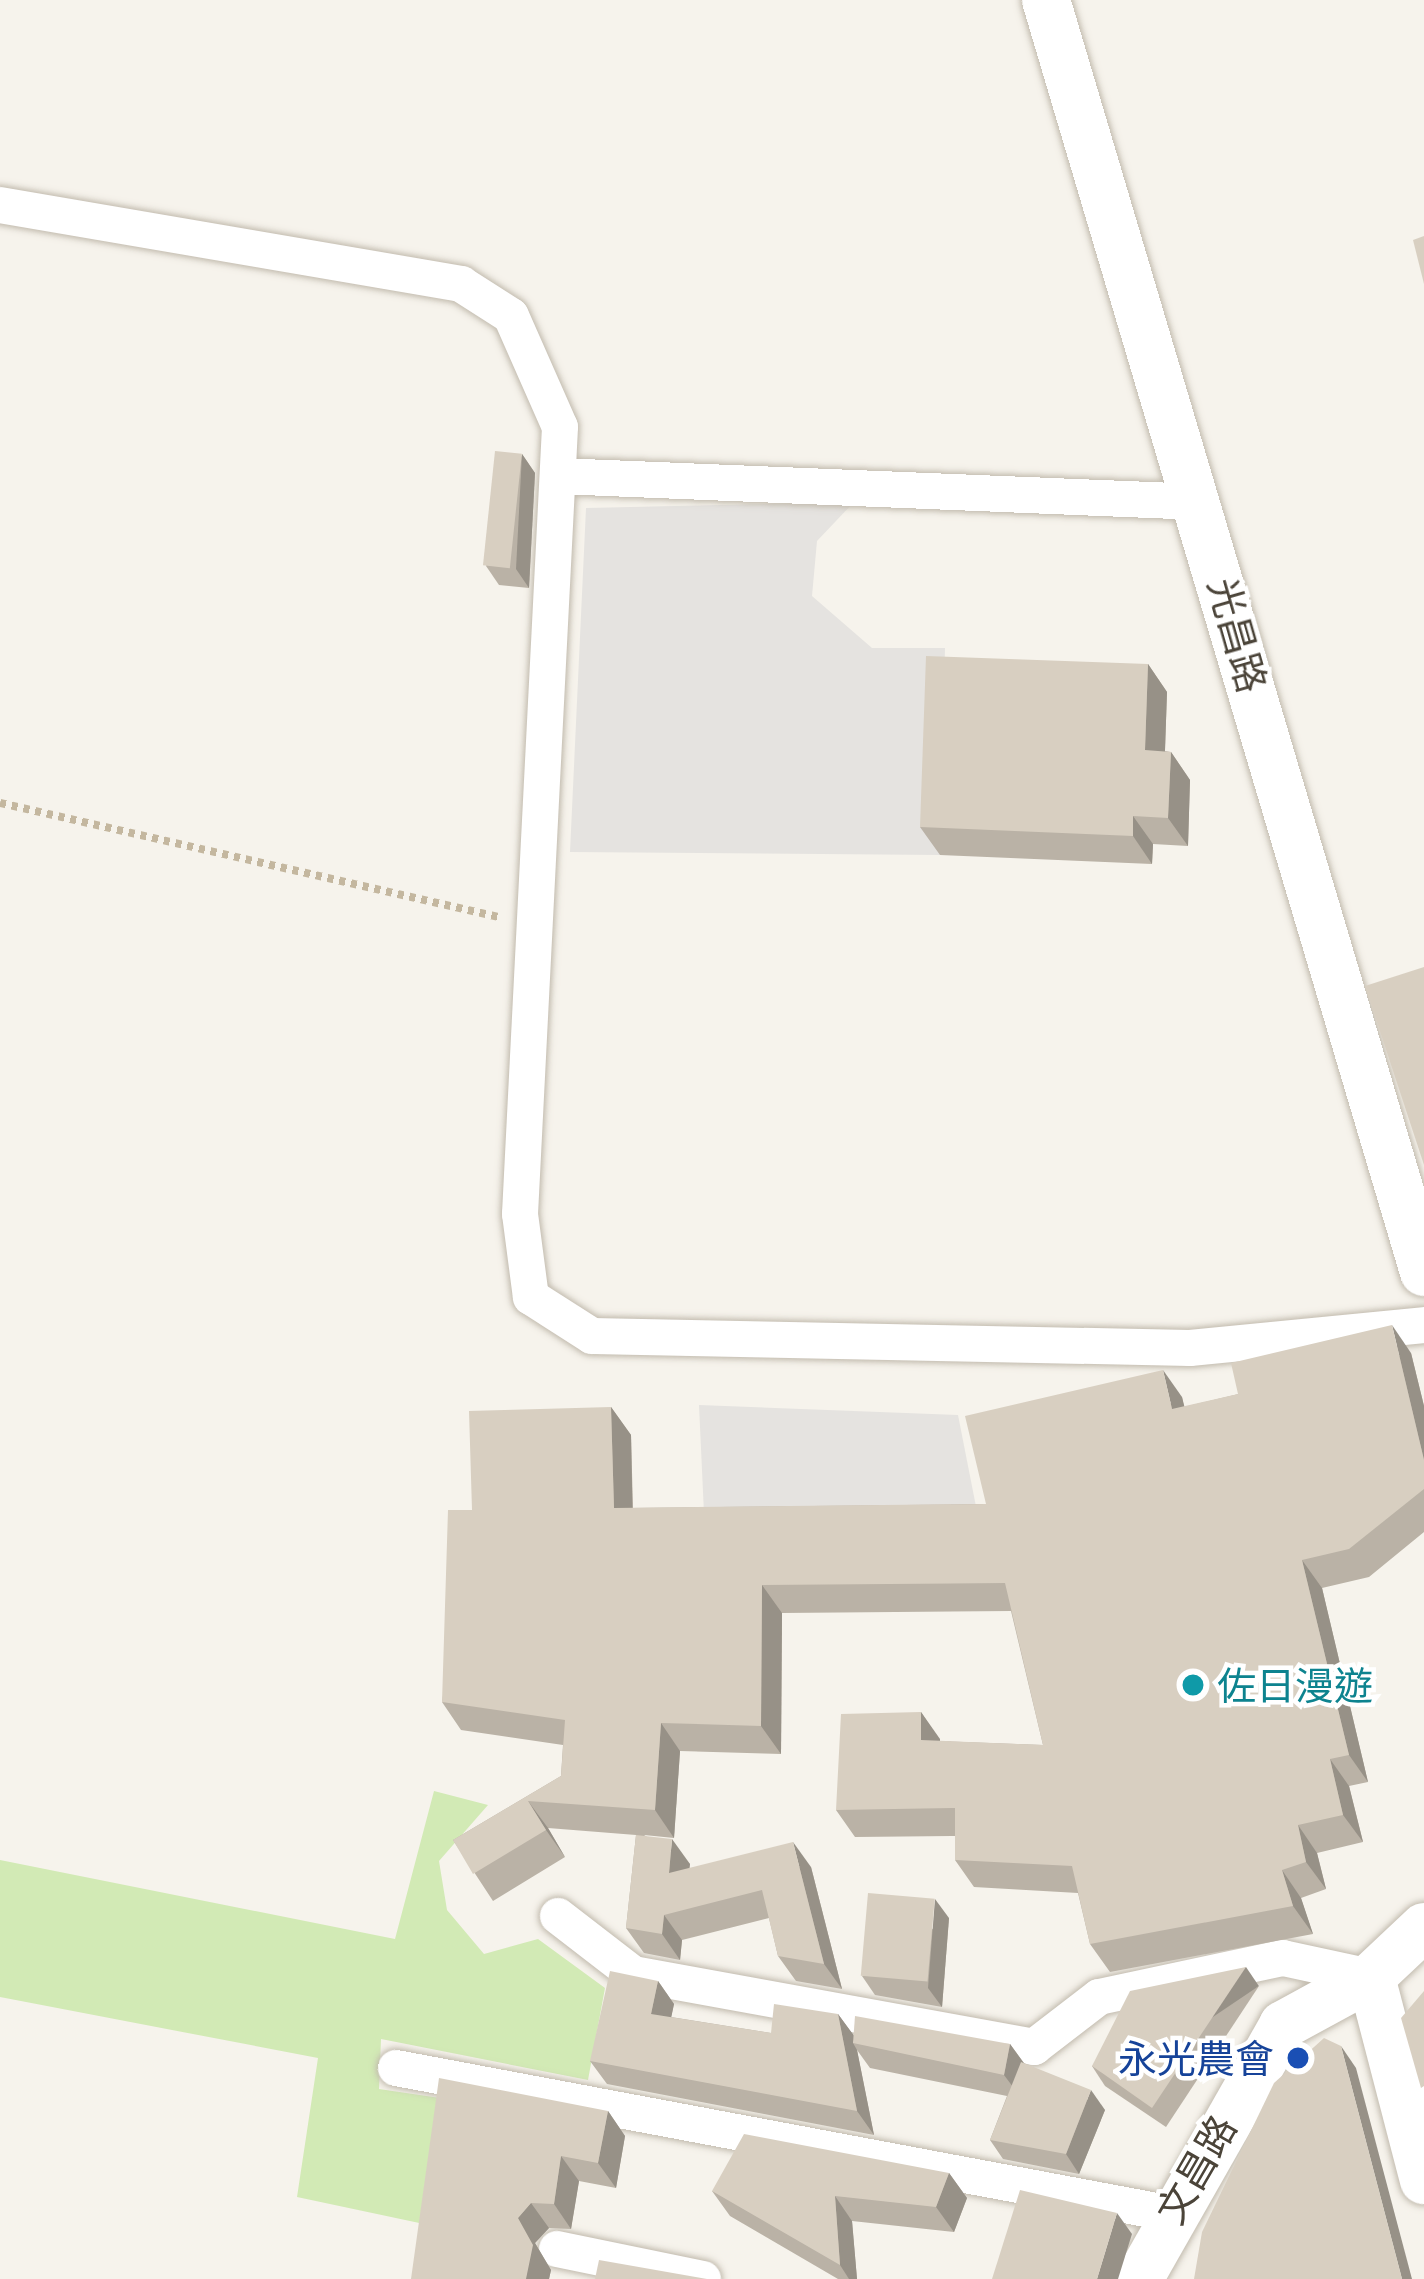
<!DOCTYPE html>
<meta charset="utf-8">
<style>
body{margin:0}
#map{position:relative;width:1424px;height:2279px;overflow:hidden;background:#f6f3ec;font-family:"Open Sans","Noto Sans TC",sans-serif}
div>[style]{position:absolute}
.green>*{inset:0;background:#d2eab5}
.parking>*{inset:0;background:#e5e3e0}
.path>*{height:8px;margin-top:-4px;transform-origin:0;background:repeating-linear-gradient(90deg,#c4b79f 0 6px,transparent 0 12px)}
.roads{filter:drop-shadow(0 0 3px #c2bbae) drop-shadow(0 0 3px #c2bbae)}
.minor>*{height:36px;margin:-18px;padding:0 18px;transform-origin:18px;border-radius:18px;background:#fff}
.tertiary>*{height:48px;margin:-24px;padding:0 24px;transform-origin:24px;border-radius:24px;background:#fff}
.wall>*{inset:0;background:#bab2a6}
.shaded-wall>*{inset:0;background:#979187;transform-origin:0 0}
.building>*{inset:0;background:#d8cfc1;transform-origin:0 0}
.dots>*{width:33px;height:33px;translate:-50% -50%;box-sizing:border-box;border:6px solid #fff;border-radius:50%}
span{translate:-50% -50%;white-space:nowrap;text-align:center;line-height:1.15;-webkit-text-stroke:9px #fff;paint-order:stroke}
.street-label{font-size:39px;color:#4b4439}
.culture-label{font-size:39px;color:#0d838f}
.left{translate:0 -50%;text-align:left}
.transit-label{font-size:39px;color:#164399}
.right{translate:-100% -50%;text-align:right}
</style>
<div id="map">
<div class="green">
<i style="clip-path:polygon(434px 1791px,488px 1805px,439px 1861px,447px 1910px,484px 1954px,538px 1939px,605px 1988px,588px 2080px,381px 2039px,379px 2089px,440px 2098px,424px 2224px,297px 2197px,318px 2058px,0 1997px,0 1860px,395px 1939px)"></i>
</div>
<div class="parking">
<i style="clip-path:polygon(854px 502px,817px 541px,812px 596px,872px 648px,945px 648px,940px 855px,570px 852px,586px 508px)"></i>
<i style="clip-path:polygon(699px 1405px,958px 1415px,981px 1532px,705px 1535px)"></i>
</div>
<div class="path">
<i style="left:0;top:803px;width:512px;rotate:12.87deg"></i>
</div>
<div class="roads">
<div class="minor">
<i style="left:0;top:205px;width:468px;rotate:9.7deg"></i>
<i style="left:461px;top:284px;width:59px;rotate:32.6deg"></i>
<i style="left:511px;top:316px;width:121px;rotate:66.2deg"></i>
<i style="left:560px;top:427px;width:788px;rotate:92.91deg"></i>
<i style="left:520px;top:1214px;width:84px;rotate:82.5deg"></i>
<i style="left:531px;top:1297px;width:72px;rotate:32.6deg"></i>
<i style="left:592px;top:1336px;width:598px;rotate:1.15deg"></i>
<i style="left:1190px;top:1348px;width:235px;rotate:-5.6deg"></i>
<i style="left:558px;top:476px;width:642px;rotate:2.32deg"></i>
<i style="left:558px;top:1916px;width:95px;rotate:37.7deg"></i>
<i style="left:633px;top:1974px;width:408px;rotate:10.3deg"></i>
<i style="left:1034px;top:2047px;width:82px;rotate:-37.6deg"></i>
<i style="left:1099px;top:1997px;width:188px;rotate:-12deg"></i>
<i style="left:1283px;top:1958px;width:90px;rotate:12.2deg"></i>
<i style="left:396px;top:2068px;width:785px;rotate:10.65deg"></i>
<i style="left:557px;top:2249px;width:149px;rotate:11.6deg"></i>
</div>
<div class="tertiary">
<i style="left:1046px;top:0;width:1327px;rotate:73.45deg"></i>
<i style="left:1371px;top:1977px;width:210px;rotate:75.4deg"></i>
<i style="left:1139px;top:2279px;width:292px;rotate:-60.4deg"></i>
<i style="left:1283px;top:2025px;width:100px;rotate:-28.6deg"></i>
<i style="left:1371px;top:1977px;width:73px;rotate:-43.3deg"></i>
</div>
</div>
<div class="wall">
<i style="clip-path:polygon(522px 454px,535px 473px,529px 588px,499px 585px,486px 566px)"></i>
<i style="clip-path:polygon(1148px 664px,1167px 692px,1165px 751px,1171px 752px,1190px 780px,1188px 846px,1153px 844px,1152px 864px,940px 855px,920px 827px)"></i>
<i style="clip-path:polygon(1411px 1353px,1424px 1406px,1424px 1532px,1369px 1577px,1322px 1588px,1368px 1782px,1349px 1786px,1363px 1842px,1317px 1853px,1326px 1889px,1301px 1898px,1313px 1934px,1110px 1972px,1090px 1944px,1078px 1893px,974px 1887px,955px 1860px,955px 1836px,855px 1837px,836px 1810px,921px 1712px,940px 1741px,1043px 1745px,1011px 1611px,782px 1613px,781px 1754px,680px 1751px,674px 1838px,644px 1835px,690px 1864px,689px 1868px,811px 1867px,842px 1989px,796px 1981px,778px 1956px,769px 1918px,682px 1940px,680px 1960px,644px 1953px,626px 1928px,636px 1835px,548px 1828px,565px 1857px,493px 1901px,453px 1840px,561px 1776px,563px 1745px,461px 1730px,442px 1702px,472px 1510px,611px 1407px,631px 1435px,633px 1508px,986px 1504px,1182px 1397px,1184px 1407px)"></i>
<i style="clip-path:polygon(949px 1918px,942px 2007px,875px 1995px,862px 1976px)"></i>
<i style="clip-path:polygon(658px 1981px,674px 2004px,671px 2017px,771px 2033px,838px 2014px,853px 2035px,1010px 2044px,1024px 2063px,1105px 2110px,1079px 2174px,1003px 2159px,990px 2140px,1007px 2096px,870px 2068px,857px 2050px,874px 2135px,607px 2084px,590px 2061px)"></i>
<i style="clip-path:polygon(1259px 1986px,1166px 2127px,1105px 2086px,1092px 2066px)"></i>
<i style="clip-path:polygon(608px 2111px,625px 2136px,616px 2188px,579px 2181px,571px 2229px,549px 2228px,535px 2243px,551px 2270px,549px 2279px,411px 2279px)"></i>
<i style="clip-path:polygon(949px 2173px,967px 2198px,954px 2232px,852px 2221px,857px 2279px,838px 2279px,730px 2216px,712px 2191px)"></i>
</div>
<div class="shaded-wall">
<i style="clip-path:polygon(522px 454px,535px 473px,529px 588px,516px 569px)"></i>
<i style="clip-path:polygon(1148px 664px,1167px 692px,1164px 778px,1145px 750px)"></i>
<i style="clip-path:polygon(1171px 752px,1190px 780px,1188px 846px,1168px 818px)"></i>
<i style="clip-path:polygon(1133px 816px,1153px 844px,1152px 864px,1133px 836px)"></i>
<i style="clip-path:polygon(1392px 1325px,1411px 1353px,1424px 1406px,1424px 1460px)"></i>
<i style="clip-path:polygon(1163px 1370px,1182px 1397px,1192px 1437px,1172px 1409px)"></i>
<i style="clip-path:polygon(611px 1407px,631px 1435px,633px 1536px,614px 1508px)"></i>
<i style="clip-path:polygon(1302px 1560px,1322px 1588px,1368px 1782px,1349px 1755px)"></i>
<i style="clip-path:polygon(762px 1585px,782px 1613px,781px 1754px,761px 1726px)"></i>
<i style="clip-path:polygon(921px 1712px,940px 1739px,940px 1768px,921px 1740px)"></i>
<i style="clip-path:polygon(661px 1723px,680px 1751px,674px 1838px,655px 1810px)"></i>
<i style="clip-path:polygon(1330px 1759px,1349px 1786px,1363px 1842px,1343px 1815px)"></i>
<i style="clip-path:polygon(528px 1801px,548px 1828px,565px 1857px,546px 1830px)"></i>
<i style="clip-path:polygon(1298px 1825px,1317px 1853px,1326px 1889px,1306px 1862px)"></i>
<i style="clip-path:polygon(672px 1839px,690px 1864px,686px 1899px,669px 1873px)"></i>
<i style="clip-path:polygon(793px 1842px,811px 1867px,842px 1989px,824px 1964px)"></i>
<i style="clip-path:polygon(1282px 1870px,1301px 1898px,1313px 1934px,1293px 1906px)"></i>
<i style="clip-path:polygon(935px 1899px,949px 1918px,942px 2007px,928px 1988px)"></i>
<i style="clip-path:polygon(664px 1915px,682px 1940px,680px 1960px,662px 1934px)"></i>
<i style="left:1246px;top:1967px;width:23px;height:169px;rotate:56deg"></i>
<i style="clip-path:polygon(658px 1981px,674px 2004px,667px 2038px,651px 2014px)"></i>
<i style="clip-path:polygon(838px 2014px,855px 2037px,853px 2043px,857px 2050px,874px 2135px,857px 2111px)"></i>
<i style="clip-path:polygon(1010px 2044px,1028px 2069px,1022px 2099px,1004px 2075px)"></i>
<i style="clip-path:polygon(1341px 2046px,1356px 2068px,1412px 2279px,1402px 2279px)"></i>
<i style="clip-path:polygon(1091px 2090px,1105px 2110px,1079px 2174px,1066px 2154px)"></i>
<i style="clip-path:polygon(608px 2111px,625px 2136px,616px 2188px,598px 2163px)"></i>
<i style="clip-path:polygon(561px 2156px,579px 2181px,571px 2229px,554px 2204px)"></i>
<i style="clip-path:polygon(949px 2173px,967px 2198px,954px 2232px,936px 2207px)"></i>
<i style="clip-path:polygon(835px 2196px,852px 2221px,857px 2279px,849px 2279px,840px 2265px)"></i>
<i style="clip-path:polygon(531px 2203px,549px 2228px,535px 2243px,551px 2270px,549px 2279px,526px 2279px,518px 2218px)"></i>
<i style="clip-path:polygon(1117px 2213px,1132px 2234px,1118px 2279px,1097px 2279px)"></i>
</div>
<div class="building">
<i style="clip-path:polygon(1424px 236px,1424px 284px,1413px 240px)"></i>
<i style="left:495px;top:451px;width:27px;height:115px;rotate:6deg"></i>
<i style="clip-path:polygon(926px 656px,1148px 664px,1145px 750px,1171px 752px,1168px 818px,1133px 816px,1133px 836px,920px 827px)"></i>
<i style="clip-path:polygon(1424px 967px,1424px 1165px,1365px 986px)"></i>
<i style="clip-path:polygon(1392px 1325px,1424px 1460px,1424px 1489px,1349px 1549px,1302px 1560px,1349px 1755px,1330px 1759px,1343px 1815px,1298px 1825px,1306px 1862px,1282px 1870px,1293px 1906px,1090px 1944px,1072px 1866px,955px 1860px,955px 1808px,836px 1810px,841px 1714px,921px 1712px,921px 1740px,1043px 1745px,1005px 1583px,762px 1585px,761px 1726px,661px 1723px,655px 1810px,528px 1801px,546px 1830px,473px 1874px,453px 1840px,561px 1776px,565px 1720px,442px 1702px,448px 1510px,472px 1510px,469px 1411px,611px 1407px,614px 1508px,986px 1504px,965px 1416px,1163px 1370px,1172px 1409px,1238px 1394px,1231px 1363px)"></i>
<i style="clip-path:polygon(636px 1835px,672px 1839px,669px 1873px,793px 1842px,824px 1964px,778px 1956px,762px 1890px,664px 1915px,662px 1934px,626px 1928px)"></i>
<i style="left:868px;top:1893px;width:67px;height:83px;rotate:5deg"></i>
<i style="clip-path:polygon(1246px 1967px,1152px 2108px,1092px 2066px,1130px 1991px)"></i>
<i style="clip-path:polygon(610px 1971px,658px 1981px,651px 2014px,771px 2033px,774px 2004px,838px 2014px,857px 2111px,590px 2061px)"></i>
<i style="clip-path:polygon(1424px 1991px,1424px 2086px,1421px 2088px,1401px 2018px)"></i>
<i style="clip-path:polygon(855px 2016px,1010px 2044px,1004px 2075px,853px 2043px)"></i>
<i style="clip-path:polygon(1324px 2038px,1341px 2046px,1402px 2279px,1194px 2279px,1202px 2232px,1274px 2083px)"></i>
<i style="clip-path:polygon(1021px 2062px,1091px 2090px,1066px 2154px,990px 2140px)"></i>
<i style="clip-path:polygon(439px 2078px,608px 2111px,598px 2163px,561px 2156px,554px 2204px,531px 2203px,518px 2218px,533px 2245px,526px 2279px,411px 2279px)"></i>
<i style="clip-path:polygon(744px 2134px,949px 2173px,936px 2207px,835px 2196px,840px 2265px,712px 2191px)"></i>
<i style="clip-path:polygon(1020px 2190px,1117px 2213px,1097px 2279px,992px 2279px)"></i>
<i style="clip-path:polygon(599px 2260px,707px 2279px,595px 2279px)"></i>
</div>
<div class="dots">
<i style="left:1193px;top:1685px;background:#0f9aa8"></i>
<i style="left:1298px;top:2058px;background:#1a4fb4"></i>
</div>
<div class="street-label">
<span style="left:1238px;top:635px;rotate:74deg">光昌路</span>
<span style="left:1196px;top:2169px;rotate:-60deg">文昌路</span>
</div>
<div class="culture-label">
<span class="left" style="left:1217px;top:1685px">佐日漫遊</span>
</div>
<div class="transit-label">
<span class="right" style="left:1274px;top:2058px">永光農會</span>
</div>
</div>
